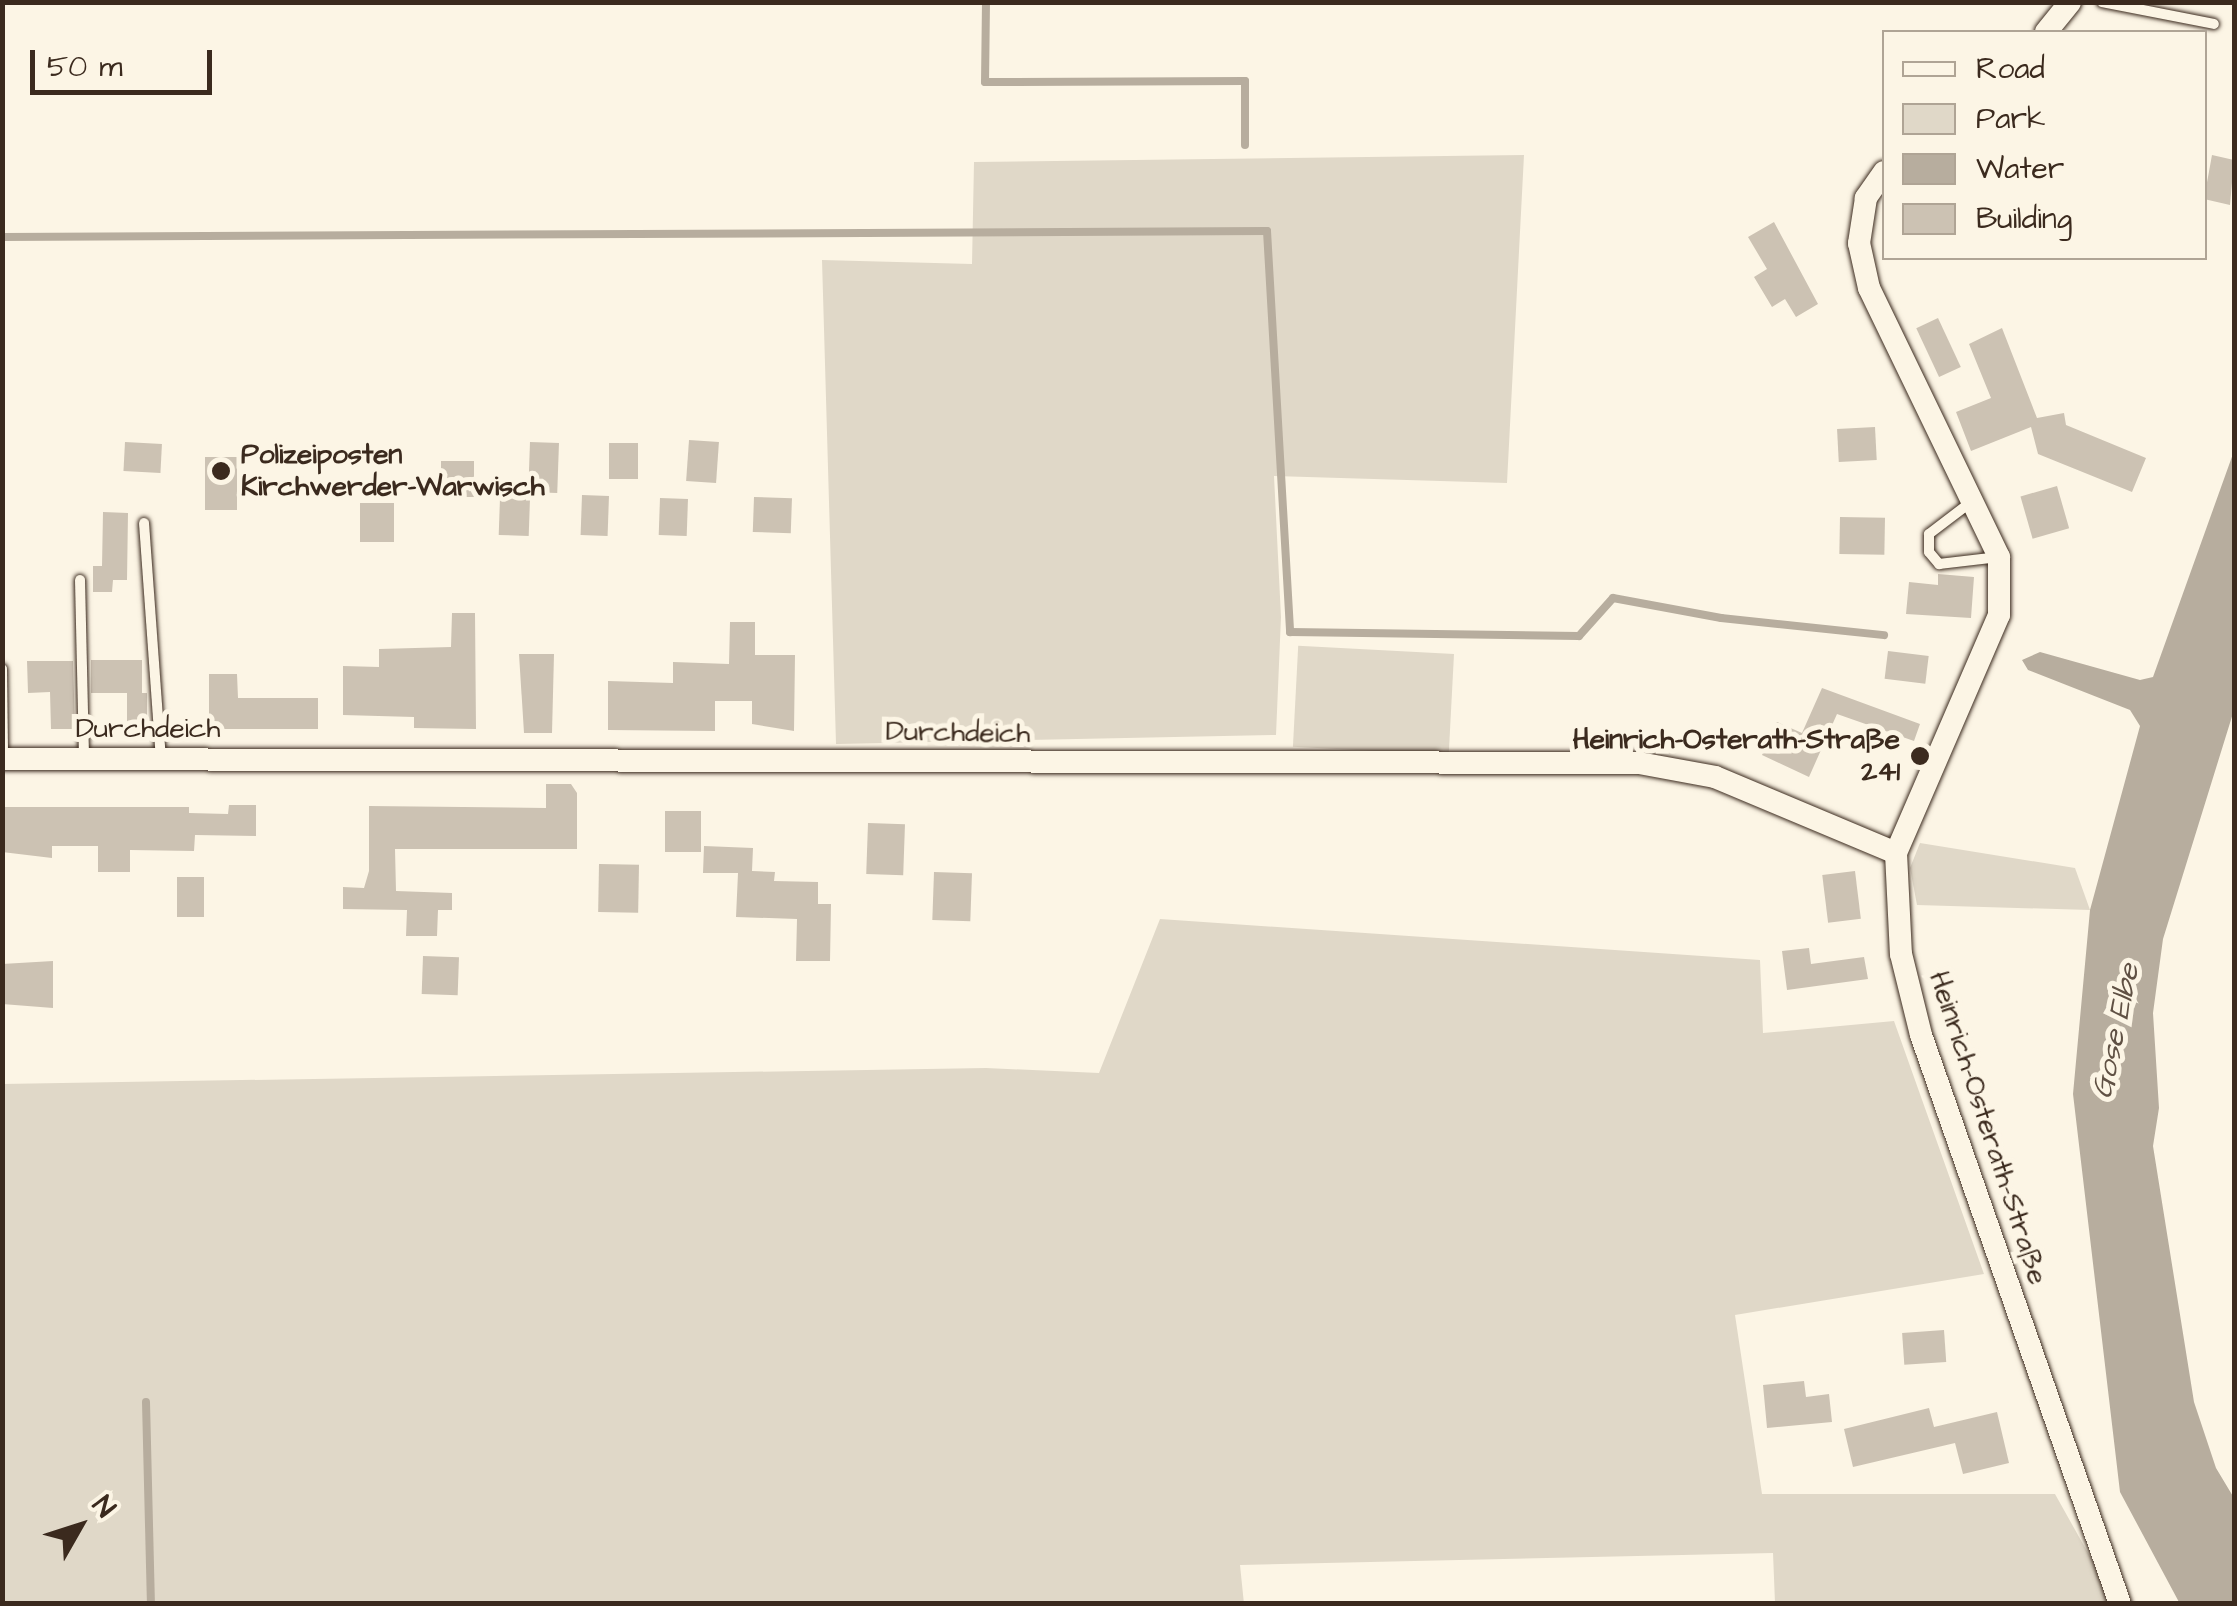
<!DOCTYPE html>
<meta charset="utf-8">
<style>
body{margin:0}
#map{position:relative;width:2237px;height:1606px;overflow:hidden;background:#fcf5e5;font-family:"Architects Daughter",sans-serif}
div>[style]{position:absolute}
.green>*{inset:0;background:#e0d8c8;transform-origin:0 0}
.water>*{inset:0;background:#b7ad9e}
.stream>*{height:8px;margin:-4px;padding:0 4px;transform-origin:4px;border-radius:4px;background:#b7ad9e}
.building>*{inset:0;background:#ccc2b3;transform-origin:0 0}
.roads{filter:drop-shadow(0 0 2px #3b2a1e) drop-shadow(0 0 2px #3b2a1e)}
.service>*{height:10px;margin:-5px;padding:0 5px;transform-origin:5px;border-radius:5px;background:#fcf5e5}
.tertiary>*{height:22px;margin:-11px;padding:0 11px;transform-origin:11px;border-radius:11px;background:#fcf5e5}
.dots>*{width:28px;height:28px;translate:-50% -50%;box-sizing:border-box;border:5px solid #fcf5e5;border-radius:50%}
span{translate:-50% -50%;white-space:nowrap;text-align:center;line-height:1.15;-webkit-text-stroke:10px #fcf5e5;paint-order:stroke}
.poi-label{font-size:28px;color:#3b2a1e;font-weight:700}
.left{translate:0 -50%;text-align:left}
.right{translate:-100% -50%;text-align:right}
.street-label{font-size:28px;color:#3b2a1e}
.water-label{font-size:30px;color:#605144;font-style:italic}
.frame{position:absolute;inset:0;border:5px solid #3b2a1e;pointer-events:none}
.legend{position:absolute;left:1882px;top:30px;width:325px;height:230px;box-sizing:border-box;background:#fcf5e5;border:2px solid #afa495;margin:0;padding:12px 18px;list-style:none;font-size:30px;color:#3b2a1e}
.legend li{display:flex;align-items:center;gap:20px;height:50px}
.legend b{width:50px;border:2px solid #afa495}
.north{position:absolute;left:30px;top:1476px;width:100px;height:100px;-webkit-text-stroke:8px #fcf5e5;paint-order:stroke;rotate:51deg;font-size:28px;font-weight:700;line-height:40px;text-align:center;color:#3b2a1e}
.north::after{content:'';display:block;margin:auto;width:35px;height:45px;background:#3b2a1e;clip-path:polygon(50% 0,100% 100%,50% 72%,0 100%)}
.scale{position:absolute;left:30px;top:50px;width:182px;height:45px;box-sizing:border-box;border:5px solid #3b2a1e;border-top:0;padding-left:12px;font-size:30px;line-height:35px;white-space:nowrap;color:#3b2a1e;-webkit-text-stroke:8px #fcf5e5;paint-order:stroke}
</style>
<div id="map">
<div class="green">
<i style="clip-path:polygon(1524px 155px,1507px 483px,1274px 476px,1281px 617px,1276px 735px,836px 744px,822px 260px,972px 264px,974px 162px)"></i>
<i style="left:1454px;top:654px;width:101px;height:156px;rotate:93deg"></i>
<i style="clip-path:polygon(1920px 843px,2075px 868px,2090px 910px,1917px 905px,1910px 868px)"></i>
<i style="clip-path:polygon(1160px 919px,1760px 960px,1763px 1033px,1894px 1021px,1984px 1274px,1735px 1315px,1762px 1494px,2055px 1494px,2116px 1603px,1775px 1603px,1773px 1553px,1240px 1565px,1244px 1604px,3px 1603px,2px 1084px,986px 1068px,1099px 1073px)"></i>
</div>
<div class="water">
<i style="clip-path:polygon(2234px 451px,2234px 710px,2163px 939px,2153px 1013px,2159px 1108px,2153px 1146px,2194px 1402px,2216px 1468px,2234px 1498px,2234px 1603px,2180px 1604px,2120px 1492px,2073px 1094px,2090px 910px,2140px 726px,2130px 710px,2028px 670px,2022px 660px,2040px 652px,2140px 680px,2153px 677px)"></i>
</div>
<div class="stream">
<i style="left:986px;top:2px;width:80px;rotate:90.7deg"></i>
<i style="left:985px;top:82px;width:260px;rotate:-0.2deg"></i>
<i style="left:1245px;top:81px;width:64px;rotate:90deg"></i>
<i style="left:2px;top:237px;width:1265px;rotate:-0.27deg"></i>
<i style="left:1267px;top:231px;width:402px;rotate:86.7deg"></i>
<i style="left:1290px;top:632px;width:289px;rotate:0.8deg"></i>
<i style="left:1579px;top:636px;width:51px;rotate:-48.2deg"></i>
<i style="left:1613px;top:598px;width:110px;rotate:10.5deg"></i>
<i style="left:1721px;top:618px;width:164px;rotate:6deg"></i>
<i style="left:146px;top:1402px;width:202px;rotate:88.6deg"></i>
</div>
<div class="building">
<i style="clip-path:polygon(2212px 155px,2234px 160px,2230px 205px,2204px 199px)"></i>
<i style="clip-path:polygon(1774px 222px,1818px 304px,1796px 317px,1785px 299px,1772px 307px,1754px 277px,1767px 269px,1748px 237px)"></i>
<i style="left:1938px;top:318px;width:54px;height:24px;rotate:65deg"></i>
<i style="clip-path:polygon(2002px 328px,2037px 418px,2064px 413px,2066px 425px,2146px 458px,2132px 492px,2038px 454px,2031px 427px,1971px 451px,1956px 412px,1991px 398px,1969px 344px)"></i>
<i style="left:1875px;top:427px;width:33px;height:38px;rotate:87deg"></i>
<i style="left:689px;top:440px;width:30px;height:41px;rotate:4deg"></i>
<i style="left:125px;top:442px;width:37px;height:29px;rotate:3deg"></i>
<i style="left:530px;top:442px;width:29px;height:50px;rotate:2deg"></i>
<i style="left:638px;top:443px;width:36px;height:29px;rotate:90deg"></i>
<i style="left:205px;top:457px;width:32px;height:53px"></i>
<i style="left:441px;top:461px;width:33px;height:36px"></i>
<i style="left:2057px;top:486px;width:44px;height:38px;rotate:74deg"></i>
<i style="left:582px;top:495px;width:27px;height:40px;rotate:2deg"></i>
<i style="left:754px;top:497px;width:38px;height:35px;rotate:2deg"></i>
<i style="left:500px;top:498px;width:30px;height:37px;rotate:2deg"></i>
<i style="left:660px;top:498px;width:28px;height:37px;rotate:2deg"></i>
<i style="left:360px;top:503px;width:34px;height:39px"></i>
<i style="clip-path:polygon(103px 512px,128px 513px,127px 580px,113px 580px,112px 592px,93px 592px,93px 566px,102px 566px)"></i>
<i style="left:1840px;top:517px;width:45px;height:37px;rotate:1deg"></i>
<i style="clip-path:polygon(1938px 574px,1974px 577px,1971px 618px,1906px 614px,1909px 582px,1938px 585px)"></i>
<i style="clip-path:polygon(452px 613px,475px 613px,476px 729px,414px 728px,414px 717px,343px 715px,343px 666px,379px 667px,379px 649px,451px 647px)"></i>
<i style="clip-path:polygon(730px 622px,755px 622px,755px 655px,795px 655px,794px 731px,752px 724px,752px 701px,715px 701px,715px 731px,608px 730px,608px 681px,673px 683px,673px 662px,729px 664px)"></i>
<i style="left:1888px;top:651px;width:41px;height:28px;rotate:7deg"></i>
<i style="clip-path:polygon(519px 654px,554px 654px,552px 733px,524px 733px)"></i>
<i style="left:91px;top:660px;width:51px;height:33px"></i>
<i style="clip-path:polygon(27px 661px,73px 661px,75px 729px,51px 729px,50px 692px,28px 693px)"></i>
<i style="clip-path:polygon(209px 674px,237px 674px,238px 698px,318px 698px,318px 729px,209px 729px)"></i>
<i style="clip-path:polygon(1822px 688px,1920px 724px,1914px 741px,1837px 714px,1809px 777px,1762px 755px,1777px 722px,1802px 733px)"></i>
<i style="left:127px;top:693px;width:20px;height:36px"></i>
<i style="clip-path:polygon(546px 784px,571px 784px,577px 793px,577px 849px,395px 849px,396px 891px,452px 893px,452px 910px,438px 910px,437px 936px,406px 936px,407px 910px,343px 909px,343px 887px,364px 888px,369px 871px,369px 806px,546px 808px)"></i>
<i style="clip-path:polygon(229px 805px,256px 805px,256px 836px,195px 835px,194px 851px,130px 850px,130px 872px,98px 872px,98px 846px,52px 846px,52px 858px,2px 852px,2px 807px,189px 807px,189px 813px,228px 814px)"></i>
<i style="left:665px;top:811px;width:36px;height:41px"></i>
<i style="left:868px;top:823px;width:37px;height:51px;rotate:2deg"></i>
<i style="clip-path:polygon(704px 846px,753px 848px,752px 871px,775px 872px,774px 881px,818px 882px,818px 904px,831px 904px,830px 961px,796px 961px,797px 919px,736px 917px,738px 873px,703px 873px)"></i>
<i style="left:599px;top:864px;width:40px;height:48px;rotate:1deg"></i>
<i style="left:1855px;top:871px;width:48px;height:33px;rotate:83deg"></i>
<i style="left:934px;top:872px;width:38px;height:48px;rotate:2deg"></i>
<i style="left:177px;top:877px;width:27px;height:40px"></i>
<i style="clip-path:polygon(1809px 948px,1811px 964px,1864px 957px,1868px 979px,1787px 990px,1782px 951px)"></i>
<i style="left:423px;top:956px;width:36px;height:38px;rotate:2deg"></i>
<i style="clip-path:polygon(53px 961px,53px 1008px,2px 1004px,2px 964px)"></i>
<i style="left:1944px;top:1330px;width:32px;height:42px;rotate:86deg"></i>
<i style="clip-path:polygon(1804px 1381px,1806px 1397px,1829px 1394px,1832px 1422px,1767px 1428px,1763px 1385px)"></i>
<i style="clip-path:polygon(1929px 1408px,1934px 1427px,1997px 1412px,2009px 1463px,1963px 1474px,1955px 1443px,1853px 1467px,1844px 1429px)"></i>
</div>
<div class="roads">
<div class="service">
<i style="left:2102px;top:2px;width:114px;rotate:11.1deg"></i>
<i style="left:1971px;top:502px;width:53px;rotate:142.7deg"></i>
<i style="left:1929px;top:534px;width:18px;rotate:90deg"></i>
<i style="left:1929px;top:552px;width:16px;rotate:50deg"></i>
<i style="left:1939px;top:564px;width:60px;rotate:-6.7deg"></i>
<i style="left:144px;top:523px;width:237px;rotate:85.9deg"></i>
<i style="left:80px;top:580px;width:178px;rotate:88.7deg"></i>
<i style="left:2px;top:669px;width:88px;rotate:89.3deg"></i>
</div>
<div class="tertiary">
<i style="left:2046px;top:32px;width:38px;rotate:-51deg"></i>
<i style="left:1884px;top:172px;width:32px;rotate:125deg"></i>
<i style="left:1866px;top:198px;width:46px;rotate:98.8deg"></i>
<i style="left:1859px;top:243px;width:46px;rotate:77.5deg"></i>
<i style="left:1869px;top:288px;width:299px;rotate:64.2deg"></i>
<i style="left:1999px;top:557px;width:58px;rotate:90deg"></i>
<i style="left:1999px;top:615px;width:259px;rotate:113.4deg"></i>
<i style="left:1896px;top:853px;width:101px;rotate:87.2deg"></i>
<i style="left:1901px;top:954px;width:83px;rotate:76.1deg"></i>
<i style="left:1921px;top:1035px;width:603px;rotate:70.72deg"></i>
<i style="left:2px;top:759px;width:1637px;rotate:0.14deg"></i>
<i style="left:1639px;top:763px;width:77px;rotate:10.4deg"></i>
<i style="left:1715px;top:777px;width:196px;rotate:22.8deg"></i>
</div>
</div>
<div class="dots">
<i style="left:221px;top:471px;background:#3b2a1e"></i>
<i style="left:1920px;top:756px;background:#3b2a1e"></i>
</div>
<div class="poi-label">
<span class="left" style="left:241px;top:471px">Polizeiposten<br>Kirchwerder-Warwisch</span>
<span class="right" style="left:1900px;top:756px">Heinrich-Osterath-Straße<br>241</span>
</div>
<div class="street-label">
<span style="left:148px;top:729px">Durchdeich</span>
<span style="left:958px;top:733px;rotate:1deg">Durchdeich</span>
<span style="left:1988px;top:1128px;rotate:72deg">Heinrich-Osterath-Straße</span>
</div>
<div class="water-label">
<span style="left:2116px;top:1031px;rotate:-78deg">Gose Elbe</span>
</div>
<div class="frame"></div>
<ul class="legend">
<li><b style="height:12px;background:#fcf5e5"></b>Road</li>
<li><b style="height:28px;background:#e0d8c8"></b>Park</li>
<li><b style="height:28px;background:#b7ad9e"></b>Water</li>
<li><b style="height:28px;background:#ccc2b3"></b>Building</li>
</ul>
<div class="north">N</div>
<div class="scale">50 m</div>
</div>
